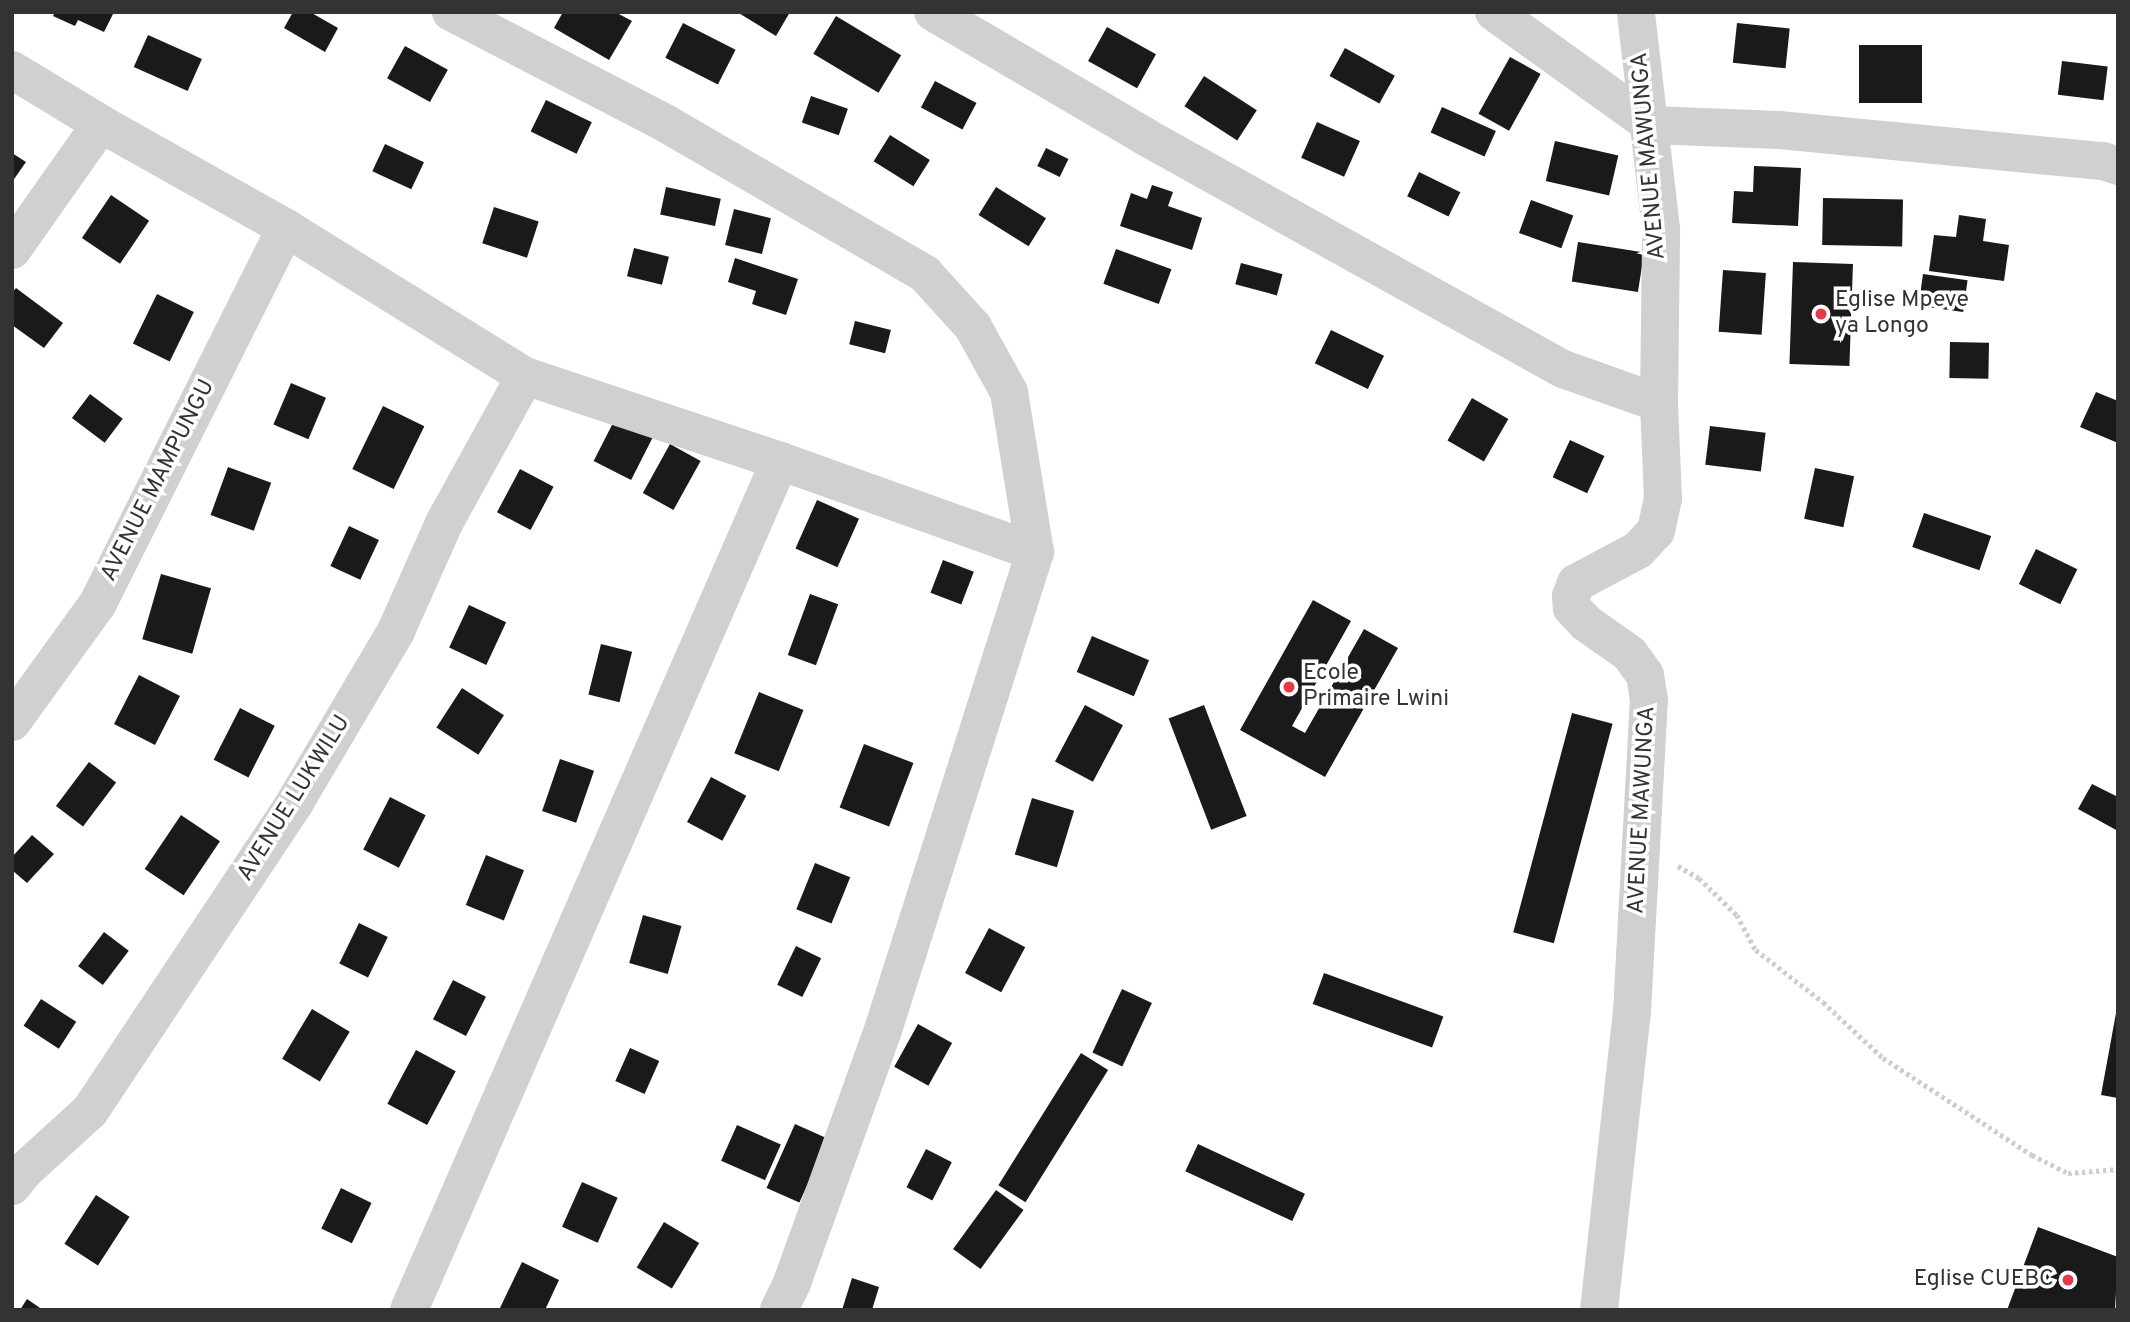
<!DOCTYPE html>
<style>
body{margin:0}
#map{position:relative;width:2130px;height:1322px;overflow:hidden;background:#fff;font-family:Overpass,sans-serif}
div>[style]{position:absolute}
.building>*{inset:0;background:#1a1a1a;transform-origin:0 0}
.path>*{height:4.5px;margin-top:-2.25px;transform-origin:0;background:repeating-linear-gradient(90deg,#cdcdcd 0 3.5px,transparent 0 7px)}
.street>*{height:38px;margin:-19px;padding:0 19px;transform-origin:19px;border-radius:19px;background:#d0d0d0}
.dots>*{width:19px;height:19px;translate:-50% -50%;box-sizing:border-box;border:4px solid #fff;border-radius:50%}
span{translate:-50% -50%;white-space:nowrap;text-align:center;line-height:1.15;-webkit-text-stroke:7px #fff;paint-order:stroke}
.street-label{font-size:23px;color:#333}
.poi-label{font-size:23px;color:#333}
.left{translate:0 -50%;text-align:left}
.right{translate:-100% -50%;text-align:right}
.frame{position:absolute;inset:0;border:14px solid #333;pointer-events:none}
</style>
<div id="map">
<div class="building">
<i style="clip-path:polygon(55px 12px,114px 12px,104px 32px,78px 20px,75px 26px,53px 16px)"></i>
<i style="clip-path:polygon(293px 12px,310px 12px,338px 28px,325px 52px,284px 28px)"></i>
<i style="clip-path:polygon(563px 12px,615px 12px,632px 21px,609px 60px,554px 28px)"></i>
<i style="clip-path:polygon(737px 12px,790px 12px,776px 36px)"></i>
<i style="left:836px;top:16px;width:76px;height:44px;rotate:31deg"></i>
<i style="left:683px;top:23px;width:59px;height:39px;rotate:27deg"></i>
<i style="left:1737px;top:23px;width:53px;height:40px;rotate:6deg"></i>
<i style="left:1107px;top:27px;width:56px;height:39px;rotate:29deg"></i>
<i style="left:148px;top:35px;width:59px;height:35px;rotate:24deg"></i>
<i style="left:1859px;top:45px;width:63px;height:58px"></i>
<i style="left:405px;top:46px;width:49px;height:37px;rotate:29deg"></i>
<i style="left:1345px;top:48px;width:57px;height:32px;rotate:29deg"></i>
<i style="left:1510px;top:57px;width:35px;height:65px;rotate:29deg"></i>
<i style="left:2062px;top:61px;width:46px;height:34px;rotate:7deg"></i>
<i style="left:1204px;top:76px;width:63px;height:36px;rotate:33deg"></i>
<i style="left:935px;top:81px;width:47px;height:30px;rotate:28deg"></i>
<i style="left:811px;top:96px;width:39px;height:28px;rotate:19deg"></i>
<i style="left:546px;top:100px;width:51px;height:35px;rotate:26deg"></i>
<i style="left:1442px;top:107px;width:59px;height:28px;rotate:24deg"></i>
<i style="left:1317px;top:122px;width:47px;height:39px;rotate:24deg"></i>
<i style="left:890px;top:135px;width:47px;height:31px;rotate:32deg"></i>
<i style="left:1555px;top:141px;width:65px;height:41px;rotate:13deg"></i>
<i style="left:385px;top:144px;width:43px;height:30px;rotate:25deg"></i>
<i style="left:1046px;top:148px;width:25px;height:20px;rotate:26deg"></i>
<i style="clip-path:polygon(12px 153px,26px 162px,12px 182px)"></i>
<i style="clip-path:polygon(1754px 166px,1801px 168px,1798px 226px,1732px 223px,1734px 191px,1753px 192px)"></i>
<i style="left:1419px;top:172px;width:46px;height:27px;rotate:26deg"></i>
<i style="clip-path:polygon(1152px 185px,1173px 192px,1168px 206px,1202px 218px,1192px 250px,1120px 226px,1131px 193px,1147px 199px)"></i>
<i style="left:666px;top:187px;width:56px;height:28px;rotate:12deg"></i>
<i style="left:996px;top:187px;width:59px;height:33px;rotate:32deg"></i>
<i style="left:111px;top:195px;width:46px;height:52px;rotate:34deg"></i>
<i style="left:1823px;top:198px;width:80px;height:47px;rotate:1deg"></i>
<i style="left:1531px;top:200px;width:45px;height:35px;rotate:20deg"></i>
<i style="left:494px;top:207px;width:47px;height:38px;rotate:18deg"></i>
<i style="left:734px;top:209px;width:38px;height:37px;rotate:14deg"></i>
<i style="clip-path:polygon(1959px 215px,1986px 219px,1983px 241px,2009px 245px,2004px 281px,1929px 271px,1934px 235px,1956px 237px)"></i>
<i style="left:1578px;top:242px;width:67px;height:40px;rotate:9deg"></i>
<i style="left:634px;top:248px;width:36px;height:29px;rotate:14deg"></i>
<i style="left:1116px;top:249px;width:59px;height:37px;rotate:20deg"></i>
<i style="clip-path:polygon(735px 258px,798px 279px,786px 315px,752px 304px,756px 291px,728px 282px)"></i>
<i style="left:1793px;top:262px;width:60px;height:102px;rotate:2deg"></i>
<i style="left:1241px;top:263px;width:43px;height:22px;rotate:15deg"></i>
<i style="left:1723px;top:270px;width:43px;height:62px;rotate:4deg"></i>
<i style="left:1923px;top:274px;width:45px;height:32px;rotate:8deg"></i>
<i style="clip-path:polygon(16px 288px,63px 323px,44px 348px,12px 325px,12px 293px)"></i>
<i style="left:157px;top:294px;width:41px;height:55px;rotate:26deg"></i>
<i style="left:855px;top:321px;width:37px;height:24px;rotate:14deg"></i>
<i style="left:1331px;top:330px;width:59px;height:37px;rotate:26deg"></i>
<i style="left:1950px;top:342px;width:39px;height:36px;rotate:1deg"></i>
<i style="left:291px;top:383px;width:38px;height:45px;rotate:23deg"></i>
<i style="clip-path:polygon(2096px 392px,2118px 401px,2118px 443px,2080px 427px)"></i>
<i style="left:90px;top:394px;width:41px;height:30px;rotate:37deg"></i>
<i style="left:1472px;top:398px;width:42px;height:49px;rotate:30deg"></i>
<i style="left:383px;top:406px;width:46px;height:70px;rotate:26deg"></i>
<i style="left:615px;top:419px;width:42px;height:47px;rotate:27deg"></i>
<i style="left:1710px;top:426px;width:56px;height:39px;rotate:7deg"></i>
<i style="left:1570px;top:440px;width:38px;height:41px;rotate:25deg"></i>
<i style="left:670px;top:444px;width:35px;height:56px;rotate:29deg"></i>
<i style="left:228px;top:467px;width:46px;height:51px;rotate:20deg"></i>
<i style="left:1815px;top:468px;width:40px;height:52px;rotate:12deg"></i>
<i style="left:520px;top:469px;width:38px;height:49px;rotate:28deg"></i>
<i style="left:817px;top:500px;width:46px;height:53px;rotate:24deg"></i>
<i style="left:1924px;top:513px;width:71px;height:36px;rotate:19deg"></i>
<i style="left:349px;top:526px;width:33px;height:44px;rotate:25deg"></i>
<i style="left:2036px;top:549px;width:46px;height:39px;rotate:26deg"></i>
<i style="left:943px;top:560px;width:33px;height:35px;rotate:21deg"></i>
<i style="left:161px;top:574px;width:52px;height:68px;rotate:16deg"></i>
<i style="left:810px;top:594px;width:30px;height:65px;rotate:20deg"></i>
<i style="clip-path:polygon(1313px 600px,1351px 621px,1292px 726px,1305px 733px,1364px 629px,1398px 648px,1325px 777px,1240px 730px)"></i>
<i style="left:469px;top:605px;width:41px;height:47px;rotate:25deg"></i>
<i style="left:1092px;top:636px;width:62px;height:39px;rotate:23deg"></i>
<i style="left:601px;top:644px;width:32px;height:52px;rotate:14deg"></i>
<i style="left:139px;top:675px;width:46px;height:55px;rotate:27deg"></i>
<i style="left:462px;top:688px;width:50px;height:47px;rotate:33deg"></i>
<i style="left:759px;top:692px;width:48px;height:66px;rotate:22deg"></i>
<i style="left:1085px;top:705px;width:43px;height:64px;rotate:28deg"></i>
<i style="left:1204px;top:705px;width:119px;height:38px;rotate:69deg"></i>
<i style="left:240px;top:708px;width:39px;height:58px;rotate:27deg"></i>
<i style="left:1572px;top:713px;width:42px;height:227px;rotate:15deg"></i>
<i style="left:864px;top:744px;width:53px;height:68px;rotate:21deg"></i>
<i style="left:560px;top:759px;width:36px;height:55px;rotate:19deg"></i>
<i style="left:89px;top:762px;width:34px;height:55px;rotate:37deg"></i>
<i style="left:711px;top:777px;width:40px;height:51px;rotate:28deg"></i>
<i style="clip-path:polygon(2092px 784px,2118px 797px,2118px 831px,2078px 809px)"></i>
<i style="left:390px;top:797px;width:40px;height:59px;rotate:27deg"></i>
<i style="left:1032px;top:798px;width:44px;height:59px;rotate:17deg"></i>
<i style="left:181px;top:815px;width:47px;height:65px;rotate:34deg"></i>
<i style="clip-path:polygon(32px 835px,54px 854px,27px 883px,12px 870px,12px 857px)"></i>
<i style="left:486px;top:855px;width:41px;height:54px;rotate:22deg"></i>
<i style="left:815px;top:863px;width:38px;height:50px;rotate:22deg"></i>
<i style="left:643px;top:915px;width:40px;height:50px;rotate:16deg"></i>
<i style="left:359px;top:923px;width:32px;height:45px;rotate:26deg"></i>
<i style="left:989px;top:928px;width:41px;height:51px;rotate:28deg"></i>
<i style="left:104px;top:932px;width:31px;height:43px;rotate:37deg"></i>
<i style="left:796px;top:946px;width:28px;height:43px;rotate:26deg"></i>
<i style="left:1324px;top:973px;width:127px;height:33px;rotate:20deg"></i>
<i style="left:453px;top:980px;width:37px;height:44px;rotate:27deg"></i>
<i style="left:1122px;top:989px;width:33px;height:70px;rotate:25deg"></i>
<i style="left:41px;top:999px;width:42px;height:32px;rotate:33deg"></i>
<i style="left:312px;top:1009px;width:44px;height:58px;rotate:31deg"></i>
<i style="clip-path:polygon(2116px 1013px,2118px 1013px,2118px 1098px,2101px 1095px)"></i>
<i style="left:918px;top:1024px;width:39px;height:49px;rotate:29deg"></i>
<i style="left:630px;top:1048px;width:32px;height:36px;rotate:24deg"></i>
<i style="left:416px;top:1050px;width:45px;height:61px;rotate:28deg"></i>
<i style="left:1081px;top:1053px;width:32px;height:156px;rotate:32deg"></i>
<i style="left:795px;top:1124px;width:36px;height:70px;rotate:24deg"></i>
<i style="left:737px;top:1125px;width:48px;height:39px;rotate:24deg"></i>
<i style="left:1198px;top:1144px;width:118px;height:30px;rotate:25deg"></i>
<i style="left:926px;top:1149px;width:29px;height:43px;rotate:27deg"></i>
<i style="left:582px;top:1182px;width:39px;height:49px;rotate:24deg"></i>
<i style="left:341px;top:1188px;width:34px;height:45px;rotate:26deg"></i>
<i style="left:996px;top:1190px;width:34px;height:73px;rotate:36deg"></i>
<i style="left:96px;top:1195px;width:40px;height:58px;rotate:33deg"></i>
<i style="left:664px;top:1222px;width:41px;height:53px;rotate:31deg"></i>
<i style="clip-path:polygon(2038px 1227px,2118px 1257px,2115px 1310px,2007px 1310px)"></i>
<i style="clip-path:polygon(522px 1262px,559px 1280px,545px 1310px,499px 1310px)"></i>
<i style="clip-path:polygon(852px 1278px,879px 1287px,872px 1310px,842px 1310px)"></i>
<i style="clip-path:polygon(27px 1299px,43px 1310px,20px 1310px)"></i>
</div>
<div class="path">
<i style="left:1678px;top:866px;width:24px;rotate:30deg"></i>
<i style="left:1699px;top:878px;width:53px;rotate:44.2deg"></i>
<i style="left:1737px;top:915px;width:40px;rotate:62deg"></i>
<i style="left:1756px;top:950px;width:85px;rotate:37.8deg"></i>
<i style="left:1823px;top:1002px;width:82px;rotate:43deg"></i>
<i style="left:1883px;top:1058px;width:178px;rotate:33.1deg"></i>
<i style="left:2032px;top:1155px;width:40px;rotate:26.6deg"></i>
<i style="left:2068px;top:1173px;width:50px;rotate:-4.6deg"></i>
</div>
<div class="street">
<i style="left:451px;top:12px;width:241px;rotate:27.4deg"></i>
<i style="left:665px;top:123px;width:301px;rotate:30.1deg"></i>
<i style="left:925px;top:274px;width:72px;rotate:47.8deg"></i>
<i style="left:973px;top:327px;width:74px;rotate:61deg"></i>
<i style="left:1009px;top:392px;width:162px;rotate:80.8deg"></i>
<i style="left:1035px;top:552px;width:502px;rotate:107.64deg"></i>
<i style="left:883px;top:1030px;width:269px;rotate:109.8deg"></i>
<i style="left:792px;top:1283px;width:30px;rotate:116deg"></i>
<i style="left:933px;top:12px;width:245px;rotate:30.4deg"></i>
<i style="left:1144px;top:136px;width:479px;rotate:29.1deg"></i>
<i style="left:1563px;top:369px;width:102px;rotate:19.5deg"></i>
<i style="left:1494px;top:12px;width:193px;rotate:35.7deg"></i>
<i style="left:1651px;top:125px;width:128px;rotate:2.2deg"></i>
<i style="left:1779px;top:130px;width:325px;rotate:5.5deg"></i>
<i style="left:2103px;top:161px;width:16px;rotate:18deg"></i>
<i style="left:12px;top:70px;width:104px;rotate:31.2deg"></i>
<i style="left:101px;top:124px;width:212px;rotate:29.3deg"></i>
<i style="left:286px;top:228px;width:281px;rotate:31.8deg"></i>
<i style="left:525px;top:376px;width:269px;rotate:18.4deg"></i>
<i style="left:780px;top:461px;width:271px;rotate:19.6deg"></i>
<i style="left:12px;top:250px;width:154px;rotate:-54.8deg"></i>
<i style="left:12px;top:722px;width:147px;rotate:-54.1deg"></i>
<i style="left:98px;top:603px;width:419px;rotate:-63.4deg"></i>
<i style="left:12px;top:1186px;width:19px;rotate:-51deg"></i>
<i style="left:24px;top:1171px;width:89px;rotate:-42.3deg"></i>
<i style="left:90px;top:1111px;width:371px;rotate:-56.4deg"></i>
<i style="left:295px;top:802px;width:199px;rotate:-59.4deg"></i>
<i style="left:396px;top:631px;width:118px;rotate:-66deg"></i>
<i style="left:444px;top:523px;width:168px;rotate:-61.1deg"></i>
<i style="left:409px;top:1310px;width:927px;rotate:-66.4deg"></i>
<i style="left:1599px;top:1310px;width:300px;rotate:-83.7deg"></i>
<i style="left:1632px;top:1012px;width:312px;rotate:-86.9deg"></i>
<i style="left:1649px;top:700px;width:25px;rotate:-99deg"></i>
<i style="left:1645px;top:675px;width:26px;rotate:-126deg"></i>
<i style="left:1630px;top:654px;width:54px;rotate:-144.8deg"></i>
<i style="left:1586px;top:623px;width:21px;rotate:-133deg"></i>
<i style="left:1572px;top:608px;width:12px;rotate:-95deg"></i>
<i style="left:1571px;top:596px;width:14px;rotate:-69deg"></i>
<i style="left:1576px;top:583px;width:70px;rotate:-28deg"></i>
<i style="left:1638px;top:550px;width:26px;rotate:-47deg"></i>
<i style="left:1656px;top:531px;width:33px;rotate:-78deg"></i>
<i style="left:1663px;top:499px;width:96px;rotate:-92.4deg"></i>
<i style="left:1659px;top:403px;width:174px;rotate:-89.3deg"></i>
<i style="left:1661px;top:229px;width:218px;rotate:-96.6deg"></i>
</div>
<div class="dots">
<i style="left:1821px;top:314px;background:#e63946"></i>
<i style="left:1289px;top:687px;background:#e63946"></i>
<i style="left:2068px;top:1280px;background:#e63946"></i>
</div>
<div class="street-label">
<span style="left:1650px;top:156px;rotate:-95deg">AVENUE MAWUNGA</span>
<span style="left:159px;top:481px;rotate:-63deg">AVENUE MAMPUNGU</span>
<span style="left:295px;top:799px;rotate:-58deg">AVENUE LUKWILU</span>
<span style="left:1643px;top:810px;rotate:-87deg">AVENUE MAWUNGA</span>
</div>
<div class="poi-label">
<span class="left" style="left:1835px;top:314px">Eglise Mpeve<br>ya Longo</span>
<span class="left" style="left:1303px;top:687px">Ecole<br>Primaire Lwini</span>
<span class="right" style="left:2054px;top:1280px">Eglise CUEBC</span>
</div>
<div class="frame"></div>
</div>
